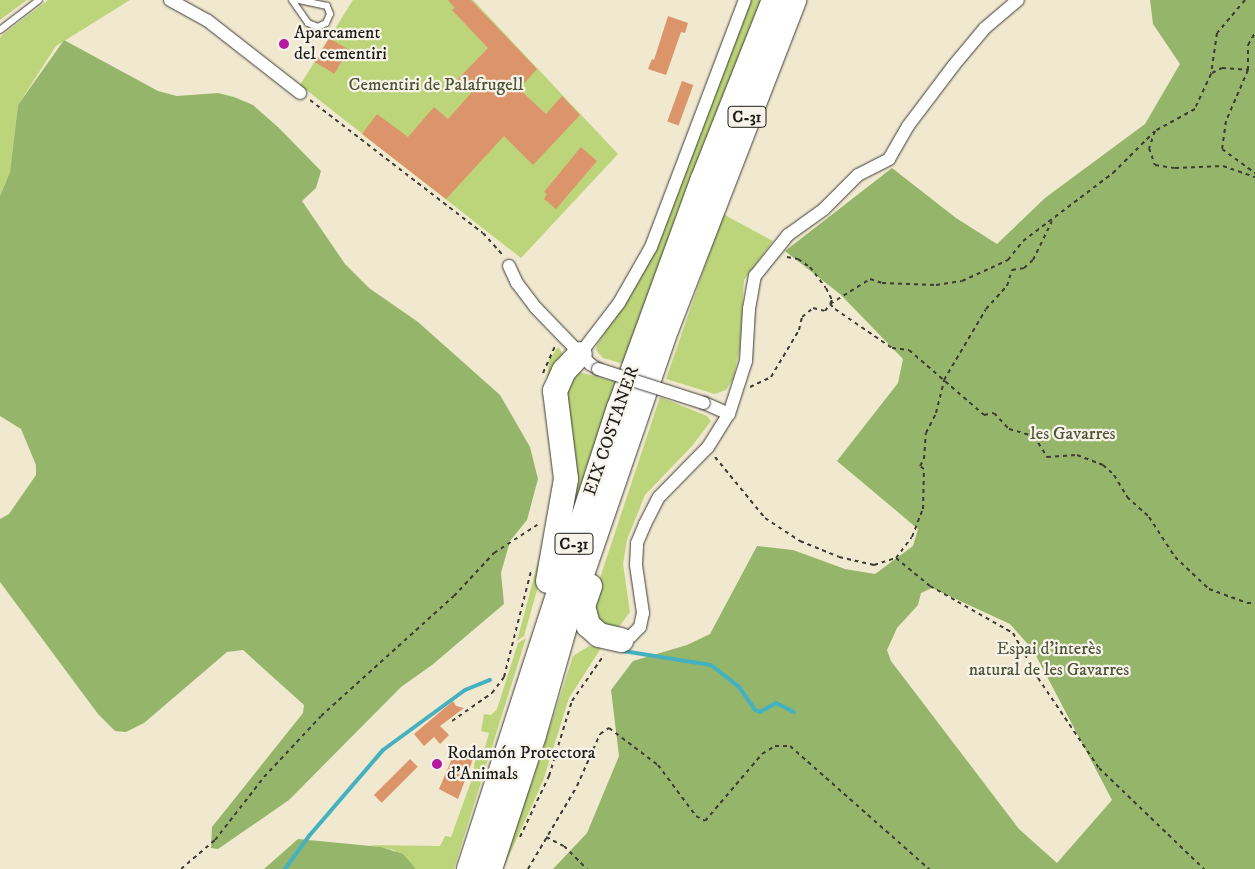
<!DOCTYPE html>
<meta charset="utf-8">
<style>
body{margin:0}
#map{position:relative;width:1255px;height:869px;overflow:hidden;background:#f0e8cf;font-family:"IM FELL DW Pica",serif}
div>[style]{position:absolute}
.green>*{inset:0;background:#bcd57a}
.forest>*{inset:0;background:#95b66a}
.stream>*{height:4px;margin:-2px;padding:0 2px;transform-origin:2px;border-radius:2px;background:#44b1c1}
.building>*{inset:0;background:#dc946a;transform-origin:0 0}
.path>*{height:2px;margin-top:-1px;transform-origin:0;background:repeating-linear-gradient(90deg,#3c3b37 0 4px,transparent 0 8px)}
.roads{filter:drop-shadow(0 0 1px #3c3b37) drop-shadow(0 0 1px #3c3b37)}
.lane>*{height:6px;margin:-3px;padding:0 3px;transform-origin:3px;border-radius:3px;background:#fff}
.street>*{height:12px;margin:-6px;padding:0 6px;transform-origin:6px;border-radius:6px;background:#fff}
.highway>*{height:24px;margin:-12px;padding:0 12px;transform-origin:12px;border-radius:12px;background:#fff}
.bridges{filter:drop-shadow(0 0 1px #3c3b37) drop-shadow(0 0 1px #3c3b37)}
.street-bridge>*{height:12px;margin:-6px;padding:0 6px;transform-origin:6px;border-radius:6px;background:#fff}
.dots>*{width:14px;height:14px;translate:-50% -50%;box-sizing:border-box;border:2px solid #f7f3e8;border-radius:50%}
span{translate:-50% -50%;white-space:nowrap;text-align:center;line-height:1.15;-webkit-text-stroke:4.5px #f7f3e8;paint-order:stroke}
.shield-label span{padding:1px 4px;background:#f7f3e8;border:1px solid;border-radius:4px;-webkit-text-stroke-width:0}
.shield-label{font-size:16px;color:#1c1c1c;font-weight:700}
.poi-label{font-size:18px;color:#1c1c1c}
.left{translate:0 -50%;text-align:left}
.park-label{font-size:18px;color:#4c5438}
.street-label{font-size:18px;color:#1c1c1c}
</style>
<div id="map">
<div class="green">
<i style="clip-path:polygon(0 0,27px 0,0 20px)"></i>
<i style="clip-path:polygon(48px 0,130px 0,56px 46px,18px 105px,10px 172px,0 196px,0 37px)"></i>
<i style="clip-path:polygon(353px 0,473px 0,618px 154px,521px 258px,300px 85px)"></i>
<i style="clip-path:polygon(751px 0,762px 0,624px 364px,603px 358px,596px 350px,597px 345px,623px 305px)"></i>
<i style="clip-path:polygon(723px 214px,773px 241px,744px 280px,740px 348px,733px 379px,726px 390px,715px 394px,666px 379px)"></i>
<i style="clip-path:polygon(558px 347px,563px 354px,546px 392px,549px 360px)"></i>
<i style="clip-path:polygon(579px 372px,616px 382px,571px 518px,562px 390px)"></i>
<i style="clip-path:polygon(660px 397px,707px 416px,711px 421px,692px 446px,645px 495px,627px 540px,623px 564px,630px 612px,618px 628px,599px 626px,591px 605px)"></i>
<i style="clip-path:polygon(542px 547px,539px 583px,524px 636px,517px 641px)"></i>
<i style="clip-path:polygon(526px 638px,454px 869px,416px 869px,394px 850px,370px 845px,440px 846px,445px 836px,451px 837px,472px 779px,477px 750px,484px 751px,489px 733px,481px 731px,484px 714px,491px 715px,497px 709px,518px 643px)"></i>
<i style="clip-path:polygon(589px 646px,601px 648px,569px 698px,543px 781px,503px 869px,498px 869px,532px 782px,573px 656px)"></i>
</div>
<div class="forest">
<i style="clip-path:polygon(evenodd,1150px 0,1255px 0,1255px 869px,553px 869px,587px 833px,619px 756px,611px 690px,633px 661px,687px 645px,710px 634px,757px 546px,793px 550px,845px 569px,875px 574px,913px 546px,918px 529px,837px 461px,898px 383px,903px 359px,840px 294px,785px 251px,892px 168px,956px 218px,997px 244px,1045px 198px,1145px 124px,1180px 64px,1153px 24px,1150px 0,932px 588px,1010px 624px,1033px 650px,1112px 800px,1057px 863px,1019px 829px,891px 661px,887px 650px,897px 628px,918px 605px,921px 593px,932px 588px)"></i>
<i style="clip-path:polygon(64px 40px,158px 91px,177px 96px,218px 93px,234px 97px,253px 105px,279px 128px,321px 171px,316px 188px,302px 201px,345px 264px,369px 288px,418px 322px,500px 395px,530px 447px,538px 479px,527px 520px,510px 541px,501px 573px,504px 604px,432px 665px,401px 687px,289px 800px,218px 849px,211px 848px,212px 827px,303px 713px,304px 705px,243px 650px,227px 652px,144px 723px,126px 732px,115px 731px,98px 714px,0 582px,0 519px,9px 514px,36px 475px,36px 465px,21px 429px,0 416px,0 196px,10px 172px,18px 105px)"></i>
<i style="clip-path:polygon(298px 839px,381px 847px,403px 854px,416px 869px,264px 869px)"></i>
</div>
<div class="stream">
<i style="left:623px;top:651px;width:89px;rotate:9deg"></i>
<i style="left:711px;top:665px;width:36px;rotate:38deg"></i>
<i style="left:739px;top:687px;width:28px;rotate:55deg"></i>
<i style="left:755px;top:710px;width:5px;rotate:22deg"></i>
<i style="left:760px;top:712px;width:18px;rotate:-29deg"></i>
<i style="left:776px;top:703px;width:20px;rotate:27deg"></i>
<i style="left:285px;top:869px;width:41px;rotate:-54deg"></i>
<i style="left:309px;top:836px;width:113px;rotate:-49.3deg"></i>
<i style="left:383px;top:750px;width:102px;rotate:-36.2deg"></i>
<i style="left:465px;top:690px;width:27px;rotate:-22deg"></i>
</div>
<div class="building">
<i style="clip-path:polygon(448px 0,471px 0,537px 69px,519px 89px,546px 114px,562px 96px,580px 115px,533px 165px,504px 136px,446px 199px,362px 134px,377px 114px,408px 137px,434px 107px,448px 119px,472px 92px,458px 79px,488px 48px,452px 10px,455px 8px)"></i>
<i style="clip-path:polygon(668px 16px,688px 23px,685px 33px,681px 32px,666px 75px,648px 69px,652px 59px,654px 60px)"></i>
<i style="left:329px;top:38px;width:23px;height:28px;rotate:31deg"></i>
<i style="left:682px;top:81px;width:12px;height:43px;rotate:20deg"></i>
<i style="clip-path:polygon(581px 147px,597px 161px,556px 209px,544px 199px,547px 194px,544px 192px)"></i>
<i style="clip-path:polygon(453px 701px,456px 706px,464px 708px,440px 726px,449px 735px,440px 744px,434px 737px,424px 746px,414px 734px)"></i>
<i style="clip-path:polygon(453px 756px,473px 759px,458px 799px,439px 789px)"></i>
<i style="left:410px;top:759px;width:11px;height:51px;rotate:45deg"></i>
</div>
<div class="path">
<i style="left:1245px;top:0;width:43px;rotate:130.3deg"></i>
<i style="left:1217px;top:33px;width:41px;rotate:98.3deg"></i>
<i style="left:1211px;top:74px;width:38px;rotate:115deg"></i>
<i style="left:1195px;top:109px;width:46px;rotate:151.2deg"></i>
<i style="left:1155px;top:131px;width:18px;rotate:109deg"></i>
<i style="left:1149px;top:148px;width:18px;rotate:71deg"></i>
<i style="left:1155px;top:165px;width:20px;rotate:9deg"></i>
<i style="left:1175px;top:168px;width:48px;rotate:-2.4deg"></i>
<i style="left:1223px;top:166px;width:34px;rotate:19deg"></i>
<i style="left:1248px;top:70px;width:56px;rotate:113.3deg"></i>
<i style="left:1226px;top:121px;width:28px;rotate:98deg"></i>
<i style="left:1222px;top:149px;width:41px;rotate:36deg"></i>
<i style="left:1212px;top:73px;width:11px;rotate:-27deg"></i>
<i style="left:1222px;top:68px;width:26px;rotate:4deg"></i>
<i style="left:1248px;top:70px;width:25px;rotate:-90deg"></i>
<i style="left:1248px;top:45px;width:14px;rotate:-60deg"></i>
<i style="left:310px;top:100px;width:218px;rotate:37.6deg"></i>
<i style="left:483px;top:233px;width:30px;rotate:48deg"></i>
<i style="left:787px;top:257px;width:11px;rotate:10deg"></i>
<i style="left:798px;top:259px;width:14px;rotate:34deg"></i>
<i style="left:810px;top:267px;width:26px;rotate:53deg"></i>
<i style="left:826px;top:288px;width:13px;rotate:63deg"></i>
<i style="left:832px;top:300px;width:4px;rotate:117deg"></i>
<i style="left:830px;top:304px;width:7px;rotate:45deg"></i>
<i style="left:835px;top:309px;width:69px;rotate:34.4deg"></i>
<i style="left:892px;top:348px;width:17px;rotate:7deg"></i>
<i style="left:909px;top:350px;width:99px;rotate:40.9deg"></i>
<i style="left:984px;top:415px;width:10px;rotate:-11deg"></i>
<i style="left:994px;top:413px;width:22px;rotate:47deg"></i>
<i style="left:1009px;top:429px;width:26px;rotate:16deg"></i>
<i style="left:1034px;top:436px;width:25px;rotate:58deg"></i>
<i style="left:1047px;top:457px;width:30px;rotate:-4deg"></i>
<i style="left:1077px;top:455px;width:28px;rotate:21deg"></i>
<i style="left:1103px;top:465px;width:15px;rotate:42deg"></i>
<i style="left:1114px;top:475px;width:26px;rotate:59deg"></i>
<i style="left:1127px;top:497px;width:30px;rotate:42deg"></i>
<i style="left:1149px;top:517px;width:48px;rotate:57deg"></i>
<i style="left:1175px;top:557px;width:47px;rotate:43.3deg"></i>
<i style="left:1209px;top:589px;width:40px;rotate:20.2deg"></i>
<i style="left:1247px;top:603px;width:8px"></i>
<i style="left:543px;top:373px;width:30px;rotate:-66deg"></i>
<i style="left:750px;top:387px;width:23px;rotate:-25deg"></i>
<i style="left:771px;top:377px;width:55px;rotate:-59.2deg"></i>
<i style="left:799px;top:330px;width:13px;rotate:-77deg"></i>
<i style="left:802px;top:317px;width:14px;rotate:-39deg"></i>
<i style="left:813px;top:308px;width:12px;rotate:14deg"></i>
<i style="left:825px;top:311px;width:9px;rotate:-54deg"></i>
<i style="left:830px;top:304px;width:47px;rotate:-32deg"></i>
<i style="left:870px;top:279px;width:13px;rotate:18deg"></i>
<i style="left:882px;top:283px;width:54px;rotate:2.1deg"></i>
<i style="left:936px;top:285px;width:26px;rotate:-9deg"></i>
<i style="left:962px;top:281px;width:51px;rotate:-24.5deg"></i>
<i style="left:1008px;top:260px;width:24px;rotate:-52deg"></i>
<i style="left:1023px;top:241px;width:113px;rotate:-37.1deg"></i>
<i style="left:1113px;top:173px;width:59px;rotate:-45deg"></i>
<i style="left:715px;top:457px;width:79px;rotate:50.7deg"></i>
<i style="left:765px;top:518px;width:42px;rotate:33.3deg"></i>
<i style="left:800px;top:541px;width:42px;rotate:22.3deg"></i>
<i style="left:839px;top:557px;width:36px;rotate:13deg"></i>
<i style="left:874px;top:565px;width:23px;rotate:-18deg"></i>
<i style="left:896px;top:558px;width:26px;rotate:-53deg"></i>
<i style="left:912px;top:537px;width:30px;rotate:-69deg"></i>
<i style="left:923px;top:509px;width:40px;rotate:-88.6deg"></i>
<i style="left:924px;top:469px;width:5px;rotate:-143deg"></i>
<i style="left:920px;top:466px;width:8px;rotate:-60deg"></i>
<i style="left:924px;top:459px;width:26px;rotate:-86deg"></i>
<i style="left:926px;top:433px;width:22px;rotate:-63deg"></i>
<i style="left:936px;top:413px;width:34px;rotate:-76deg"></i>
<i style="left:944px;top:380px;width:82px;rotate:-59.4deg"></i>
<i style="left:986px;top:309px;width:31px;rotate:-48deg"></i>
<i style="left:1007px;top:286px;width:17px;rotate:-73deg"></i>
<i style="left:1012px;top:270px;width:12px;rotate:-9deg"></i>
<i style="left:1024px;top:268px;width:12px;rotate:-42deg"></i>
<i style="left:1033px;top:260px;width:43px;rotate:-64deg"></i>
<i style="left:896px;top:558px;width:44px;rotate:39.5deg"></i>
<i style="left:930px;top:586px;width:95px;rotate:29.5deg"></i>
<i style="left:1013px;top:633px;width:51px;rotate:60.9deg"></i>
<i style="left:1038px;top:678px;width:109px;rotate:55.9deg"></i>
<i style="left:1099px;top:768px;width:146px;rotate:43.9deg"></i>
<i style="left:452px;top:721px;width:49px;rotate:-35deg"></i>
<i style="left:492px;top:693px;width:20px;rotate:-53deg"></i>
<i style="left:504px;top:677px;width:109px;rotate:-75.7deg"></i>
<i style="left:520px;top:837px;width:68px;rotate:-64.6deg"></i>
<i style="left:549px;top:776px;width:78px;rotate:-73deg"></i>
<i style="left:572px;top:701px;width:56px;rotate:-55.2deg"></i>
<i style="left:546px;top:837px;width:20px;rotate:27deg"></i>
<i style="left:564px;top:846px;width:33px;rotate:45deg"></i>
<i style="left:181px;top:869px;width:45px;rotate:-40.5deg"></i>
<i style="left:215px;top:840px;width:80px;rotate:-52.1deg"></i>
<i style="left:264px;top:777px;width:83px;rotate:-46.9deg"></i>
<i style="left:321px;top:716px;width:179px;rotate:-42.1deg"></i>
<i style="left:454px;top:596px;width:59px;rotate:-47.1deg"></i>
<i style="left:494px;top:553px;width:55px;rotate:-33.1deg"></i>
<i style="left:528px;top:869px;width:96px;rotate:-59.4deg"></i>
<i style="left:577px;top:786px;width:57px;rotate:-66.1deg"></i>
<i style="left:600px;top:734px;width:11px;rotate:-34deg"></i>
<i style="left:609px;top:728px;width:61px;rotate:37.1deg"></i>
<i style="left:658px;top:765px;width:64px;rotate:53.3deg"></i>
<i style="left:696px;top:816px;width:10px;rotate:29deg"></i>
<i style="left:705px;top:821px;width:88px;rotate:-49.6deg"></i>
<i style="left:762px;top:754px;width:15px;rotate:-32deg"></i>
<i style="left:775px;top:746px;width:15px"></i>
<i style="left:790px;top:746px;width:186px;rotate:41.5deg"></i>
</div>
<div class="roads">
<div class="lane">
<i style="left:292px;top:0;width:28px;rotate:55deg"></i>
<i style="left:308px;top:23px;width:11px;rotate:22deg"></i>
<i style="left:318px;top:27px;width:9px;rotate:-27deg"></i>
<i style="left:326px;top:23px;width:10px;rotate:-66deg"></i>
<i style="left:330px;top:14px;width:9px;rotate:-111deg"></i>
<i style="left:327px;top:6px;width:30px;rotate:-168deg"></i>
<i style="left:0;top:30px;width:49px;rotate:-37.6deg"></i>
</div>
<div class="street">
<i style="left:170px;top:0;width:43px;rotate:28.9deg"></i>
<i style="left:208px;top:21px;width:117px;rotate:38deg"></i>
<i style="left:509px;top:266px;width:19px;rotate:65deg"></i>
<i style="left:517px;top:283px;width:31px;rotate:53deg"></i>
<i style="left:536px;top:308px;width:78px;rotate:46deg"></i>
<i style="left:590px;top:364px;width:9px;rotate:32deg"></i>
<i style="left:580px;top:354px;width:64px;rotate:-52.6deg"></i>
<i style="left:619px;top:303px;width:64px;rotate:-60.3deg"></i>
<i style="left:651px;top:247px;width:264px;rotate:-69.2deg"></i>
<i style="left:729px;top:414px;width:56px;rotate:-72.2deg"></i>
<i style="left:746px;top:361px;width:52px;rotate:-86.7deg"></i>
<i style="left:749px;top:309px;width:34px;rotate:-80deg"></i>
<i style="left:755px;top:276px;width:53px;rotate:-51.2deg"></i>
<i style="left:788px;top:235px;width:44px;rotate:-35.8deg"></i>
<i style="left:824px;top:209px;width:48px;rotate:-45deg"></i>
<i style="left:858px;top:175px;width:35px;rotate:-27deg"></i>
<i style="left:889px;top:159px;width:38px;rotate:-60deg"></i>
<i style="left:908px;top:126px;width:76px;rotate:-53deg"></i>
<i style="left:954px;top:65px;width:48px;rotate:-50deg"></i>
<i style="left:985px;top:28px;width:43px;rotate:-40.3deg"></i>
<i style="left:621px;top:640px;width:11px;rotate:-22deg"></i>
<i style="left:631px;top:636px;width:13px;rotate:-45deg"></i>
<i style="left:640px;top:627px;width:14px;rotate:-78deg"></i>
<i style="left:643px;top:613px;width:49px;rotate:-98.3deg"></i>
<i style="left:636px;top:565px;width:22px;rotate:-87deg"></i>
<i style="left:637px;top:543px;width:21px;rotate:-67deg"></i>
<i style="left:645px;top:524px;width:30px;rotate:-63deg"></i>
<i style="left:659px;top:497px;width:70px;rotate:-45.6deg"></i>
<i style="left:708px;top:447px;width:39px;rotate:-58deg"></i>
<i style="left:729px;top:414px;width:27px;rotate:-156deg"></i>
</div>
<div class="highway">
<i style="left:548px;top:581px;width:104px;rotate:-80deg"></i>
<i style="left:566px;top:479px;width:89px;rotate:-97.1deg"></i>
<i style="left:555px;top:391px;width:22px;rotate:-66deg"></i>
<i style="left:564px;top:371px;width:23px;rotate:-47deg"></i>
<i style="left:590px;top:586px;width:21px;rotate:109deg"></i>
<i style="left:583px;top:606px;width:20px;rotate:75deg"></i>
<i style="left:588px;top:625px;width:15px;rotate:42deg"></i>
<i style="left:599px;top:635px;width:23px;rotate:13deg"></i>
<i style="left:469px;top:869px;width:485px;rotate:-72deg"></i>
<i style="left:619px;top:408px;width:244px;rotate:-69.9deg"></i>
<i style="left:703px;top:179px;width:193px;rotate:-68.4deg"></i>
<i style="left:490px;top:869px;width:141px;rotate:-71.8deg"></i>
<i style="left:534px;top:735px;width:131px;rotate:-74.1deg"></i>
<i style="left:570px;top:609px;width:297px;rotate:-71deg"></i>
<i style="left:667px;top:328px;width:352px;rotate:-68.8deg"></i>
</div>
</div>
<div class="bridges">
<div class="street-bridge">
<i style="left:598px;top:369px;width:111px;rotate:17.8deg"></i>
</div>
</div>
<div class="dots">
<i style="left:284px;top:44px;background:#b5179e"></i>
<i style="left:437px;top:764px;background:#b5179e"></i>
</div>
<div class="shield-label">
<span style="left:747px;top:117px">C-31</span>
<span style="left:574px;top:544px">C-31</span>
</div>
<div class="poi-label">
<span class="left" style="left:294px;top:44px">Aparcament<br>del cementiri</span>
<span class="left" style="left:447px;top:764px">Rodamón Protectora<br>d'Animals</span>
</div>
<div class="park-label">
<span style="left:436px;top:85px">Cementiri de Palafrugell</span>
<span style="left:1073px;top:434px">les Gavarres</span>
<span style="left:1049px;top:660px">Espai d'interès<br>natural de les Gavarres</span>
</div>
<div class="street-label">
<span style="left:612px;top:431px;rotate:-71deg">EIX COSTANER</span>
</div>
</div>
